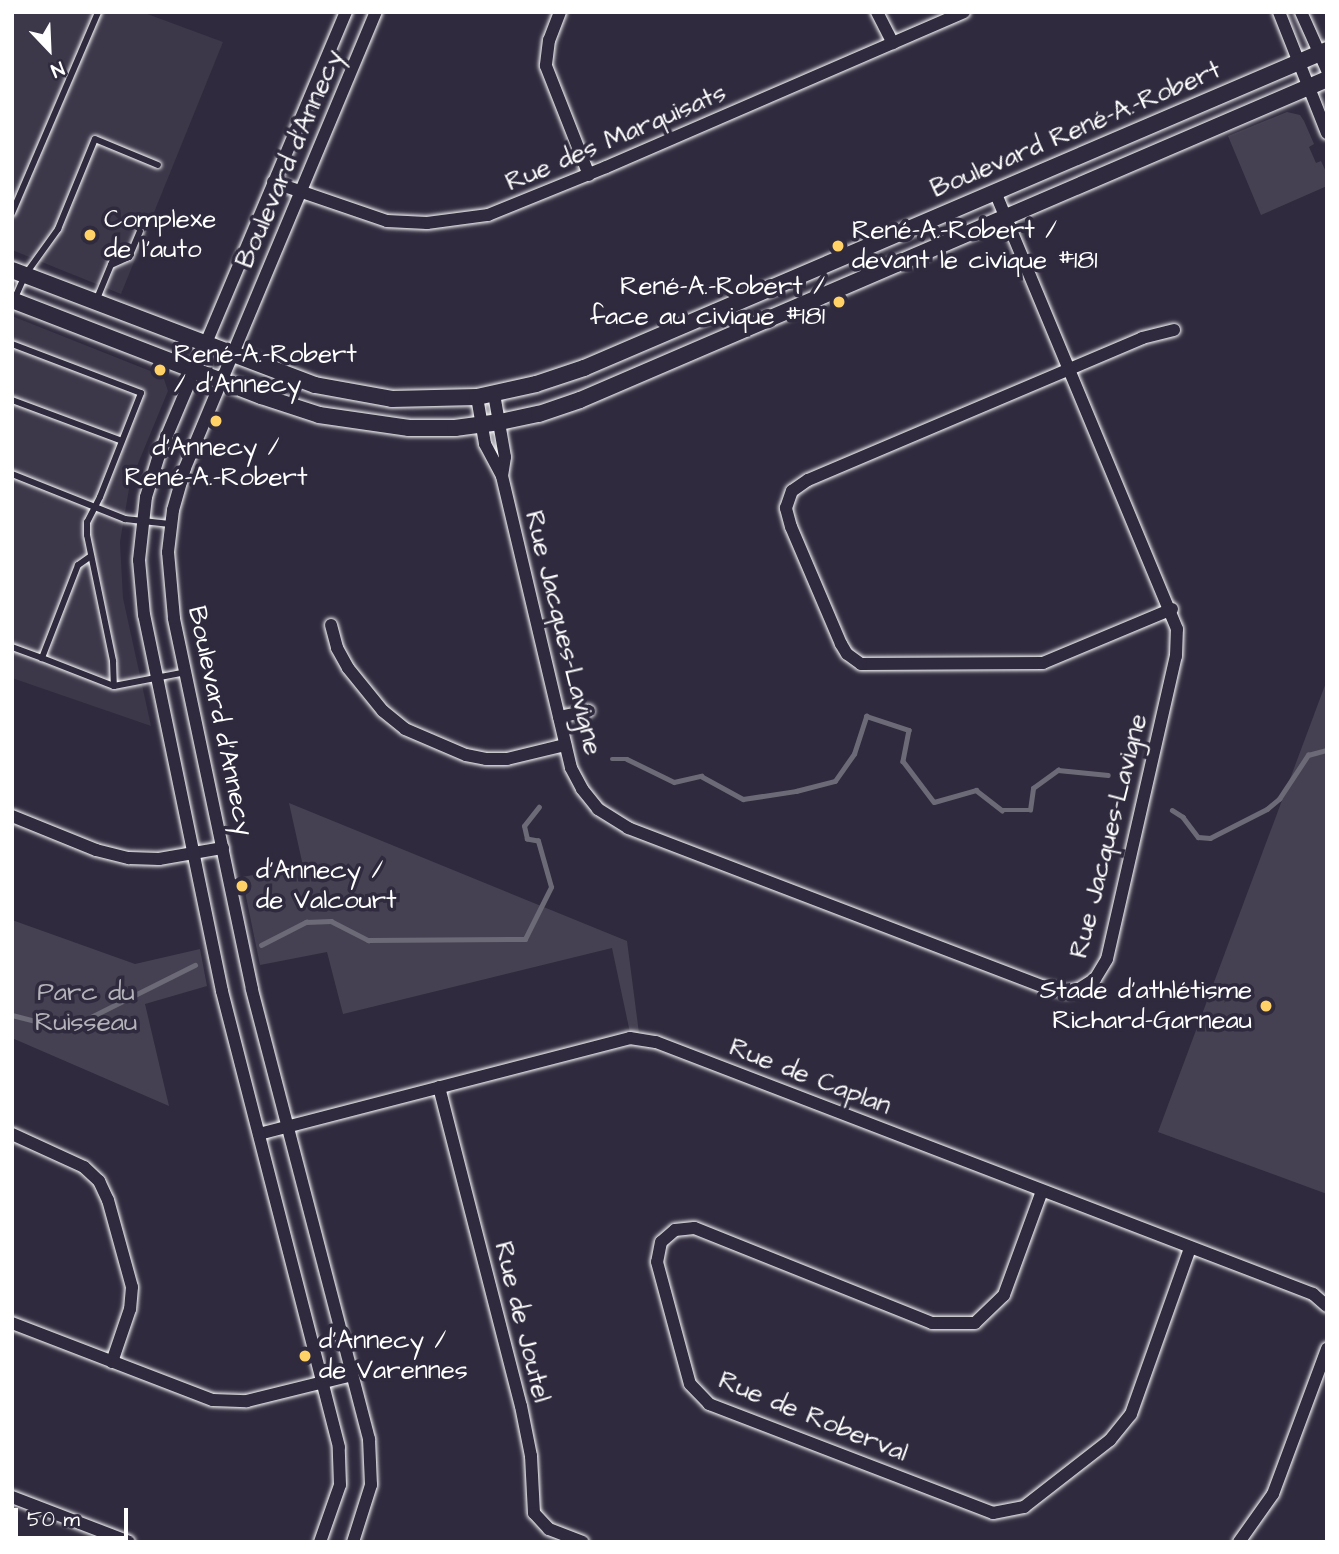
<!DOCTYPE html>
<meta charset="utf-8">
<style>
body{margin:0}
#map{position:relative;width:1339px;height:1554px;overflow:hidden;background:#2f2a3d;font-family:"Architects Daughter",sans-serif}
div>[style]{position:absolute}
.built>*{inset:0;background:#3c3749}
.green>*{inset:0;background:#464152}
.stream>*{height:4.5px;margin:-2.25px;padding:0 2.25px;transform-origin:2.25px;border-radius:2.25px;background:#6d6a77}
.roads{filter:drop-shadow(0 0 2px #fff) drop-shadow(0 0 2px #fff)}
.service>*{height:6px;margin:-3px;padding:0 3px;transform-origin:3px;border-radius:3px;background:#2f2a3d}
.minor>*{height:12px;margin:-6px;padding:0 6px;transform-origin:6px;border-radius:6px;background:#2f2a3d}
.tertiary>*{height:16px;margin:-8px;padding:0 8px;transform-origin:8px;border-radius:8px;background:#2f2a3d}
.dots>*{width:19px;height:19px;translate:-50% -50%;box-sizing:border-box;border:4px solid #2f2a3d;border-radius:50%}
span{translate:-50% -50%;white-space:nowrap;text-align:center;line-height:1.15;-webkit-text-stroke:7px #2f2a3d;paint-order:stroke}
.street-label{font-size:26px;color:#fff}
.poi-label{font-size:26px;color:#fff}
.left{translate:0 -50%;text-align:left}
.right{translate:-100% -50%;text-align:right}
.park-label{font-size:26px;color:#b5b3ba}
.frame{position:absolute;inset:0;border:14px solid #fff;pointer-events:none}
.north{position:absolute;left:14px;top:14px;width:70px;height:70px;-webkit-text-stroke:5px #2f2a3d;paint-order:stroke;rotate:157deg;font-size:19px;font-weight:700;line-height:28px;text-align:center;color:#fff}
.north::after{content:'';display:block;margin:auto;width:24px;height:32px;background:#fff;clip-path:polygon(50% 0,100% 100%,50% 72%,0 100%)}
.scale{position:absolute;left:14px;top:1508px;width:114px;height:32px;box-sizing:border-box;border:4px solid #fff;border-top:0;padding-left:9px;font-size:21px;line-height:24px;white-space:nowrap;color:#fff;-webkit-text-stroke:5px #2f2a3d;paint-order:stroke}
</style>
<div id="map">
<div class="built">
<i style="clip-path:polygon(12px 12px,142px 12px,223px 42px,121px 294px,12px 250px)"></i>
<i style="clip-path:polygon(12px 316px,163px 376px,168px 391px,130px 483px,120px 542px,123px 598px,151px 726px,12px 678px)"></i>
</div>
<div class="green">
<i style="clip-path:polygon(1287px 112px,1300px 115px,1304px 121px,1314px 144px,1309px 147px,1316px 163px,1321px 161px,1327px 174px,1327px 186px,1261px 215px,1228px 136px)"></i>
<i style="clip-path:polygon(1327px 680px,1327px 1194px,1158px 1132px)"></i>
<i style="clip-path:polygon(289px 803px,627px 941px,640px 1041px,632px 1042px,612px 948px,343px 1014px,327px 952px,260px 965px,242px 877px,303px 866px)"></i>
<i style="clip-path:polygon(12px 920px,135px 964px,200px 949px,207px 986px,145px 1004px,169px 1106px,12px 1038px)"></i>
</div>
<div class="stream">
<i style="left:612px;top:759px;width:15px"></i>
<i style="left:627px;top:759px;width:52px;rotate:26.1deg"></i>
<i style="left:674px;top:782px;width:28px;rotate:-13deg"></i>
<i style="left:701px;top:776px;width:48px;rotate:28.7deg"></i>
<i style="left:743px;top:799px;width:54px;rotate:-8.6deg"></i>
<i style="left:796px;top:791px;width:40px;rotate:-14.4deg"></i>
<i style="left:835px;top:781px;width:33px;rotate:-55deg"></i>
<i style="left:854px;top:754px;width:40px;rotate:-72deg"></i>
<i style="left:866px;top:716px;width:45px;rotate:18deg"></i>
<i style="left:909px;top:730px;width:32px;rotate:101deg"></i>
<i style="left:903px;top:761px;width:51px;rotate:52.9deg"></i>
<i style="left:934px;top:802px;width:44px;rotate:-15.9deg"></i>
<i style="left:976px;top:790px;width:33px;rotate:38deg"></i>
<i style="left:1002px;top:810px;width:28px"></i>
<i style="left:1030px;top:810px;width:22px;rotate:-82deg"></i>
<i style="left:1033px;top:788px;width:31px;rotate:-36deg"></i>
<i style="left:1058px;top:770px;width:50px;rotate:5.7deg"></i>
<i style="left:1172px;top:810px;width:13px;rotate:32deg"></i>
<i style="left:1183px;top:817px;width:25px;rotate:53deg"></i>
<i style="left:1198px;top:837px;width:12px;rotate:5deg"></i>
<i style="left:1210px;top:838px;width:64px;rotate:-27deg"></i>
<i style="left:1267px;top:809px;width:16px;rotate:-40deg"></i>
<i style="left:1279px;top:799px;width:53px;rotate:-56.6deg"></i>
<i style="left:1308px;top:755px;width:20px;rotate:-15deg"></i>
<i style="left:261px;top:945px;width:51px;rotate:-27.1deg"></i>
<i style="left:306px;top:922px;width:25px;rotate:-2deg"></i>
<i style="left:331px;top:921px;width:42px;rotate:27.2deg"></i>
<i style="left:368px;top:940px;width:157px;rotate:-0.4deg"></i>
<i style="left:525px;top:939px;width:58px;rotate:-63.4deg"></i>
<i style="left:551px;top:887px;width:48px;rotate:-105.8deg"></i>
<i style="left:538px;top:841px;width:11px;rotate:-170deg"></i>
<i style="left:527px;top:839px;width:13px;rotate:-103deg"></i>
<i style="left:524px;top:826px;width:24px;rotate:-52deg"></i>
<i style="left:12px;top:1015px;width:57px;rotate:14.3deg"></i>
<i style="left:67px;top:1029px;width:143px;rotate:-26.6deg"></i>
</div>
<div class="roads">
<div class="service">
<i style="left:12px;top:213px;width:219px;rotate:-66.8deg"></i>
<i style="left:111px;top:265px;width:20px;rotate:-24deg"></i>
<i style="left:129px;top:257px;width:28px;rotate:-67deg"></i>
<i style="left:14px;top:300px;width:27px;rotate:-66deg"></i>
<i style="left:25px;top:275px;width:57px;rotate:-54.3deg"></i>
<i style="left:58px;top:229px;width:97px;rotate:-67.7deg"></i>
<i style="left:95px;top:139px;width:68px;rotate:22.4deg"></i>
<i style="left:96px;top:301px;width:50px;rotate:-67.6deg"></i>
<i style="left:12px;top:344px;width:138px;rotate:20.8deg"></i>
<i style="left:141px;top:393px;width:112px;rotate:111.5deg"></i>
<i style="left:100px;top:497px;width:28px;rotate:117deg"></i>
<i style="left:87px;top:522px;width:13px;rotate:90deg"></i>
<i style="left:87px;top:535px;width:129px;rotate:78.3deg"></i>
<i style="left:113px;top:661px;width:25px;rotate:88deg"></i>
<i style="left:12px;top:400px;width:117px;rotate:20.4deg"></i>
<i style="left:12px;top:474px;width:122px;rotate:21.7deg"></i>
<i style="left:125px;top:519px;width:45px;rotate:6.3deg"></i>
<i style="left:91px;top:556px;width:16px;rotate:145deg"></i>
<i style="left:78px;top:565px;width:100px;rotate:111.2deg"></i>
<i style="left:42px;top:658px;width:77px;rotate:21.3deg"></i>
<i style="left:114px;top:686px;width:73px;rotate:-11deg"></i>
<i style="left:12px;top:647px;width:32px;rotate:20deg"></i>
</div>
<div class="minor">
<i style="left:560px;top:12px;width:30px;rotate:111deg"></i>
<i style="left:549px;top:40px;width:26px;rotate:97deg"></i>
<i style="left:546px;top:66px;width:117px;rotate:68.5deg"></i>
<i style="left:877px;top:12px;width:35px;rotate:63deg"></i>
<i style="left:1279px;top:12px;width:130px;rotate:68.4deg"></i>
<i style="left:1301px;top:12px;width:64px;rotate:65.9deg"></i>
<i style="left:273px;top:182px;width:120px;rotate:18.9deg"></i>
<i style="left:387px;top:221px;width:40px;rotate:2.9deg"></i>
<i style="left:427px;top:223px;width:62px;rotate:-7.5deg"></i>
<i style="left:488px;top:215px;width:127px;rotate:-22.1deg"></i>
<i style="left:606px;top:167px;width:390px;rotate:-23.4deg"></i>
<i style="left:494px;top:394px;width:64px;rotate:80.1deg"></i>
<i style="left:505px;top:457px;width:19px;rotate:99deg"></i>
<i style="left:477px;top:397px;width:48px;rotate:80.3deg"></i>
<i style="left:485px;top:444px;width:36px;rotate:62deg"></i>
<i style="left:502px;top:476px;width:300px;rotate:76.7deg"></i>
<i style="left:571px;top:768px;width:24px;rotate:62deg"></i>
<i style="left:582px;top:789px;width:26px;rotate:51deg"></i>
<i style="left:598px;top:809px;width:36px;rotate:32deg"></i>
<i style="left:628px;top:828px;width:443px;rotate:20.9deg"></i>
<i style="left:1042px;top:986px;width:25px;rotate:14deg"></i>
<i style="left:1066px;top:992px;width:13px;rotate:-13deg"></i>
<i style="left:1079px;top:989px;width:19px;rotate:-32deg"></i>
<i style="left:1095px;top:979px;width:23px;rotate:-59deg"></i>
<i style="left:1107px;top:959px;width:311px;rotate:-77.2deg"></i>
<i style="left:1176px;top:656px;width:27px;rotate:-88deg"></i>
<i style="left:1177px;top:629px;width:473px;rotate:-112.6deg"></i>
<i style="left:1172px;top:609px;width:140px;rotate:157.3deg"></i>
<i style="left:1043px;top:663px;width:182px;rotate:179.7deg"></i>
<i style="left:861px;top:664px;width:17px;rotate:-144deg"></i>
<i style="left:847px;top:654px;width:12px;rotate:-121deg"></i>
<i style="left:841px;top:644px;width:127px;rotate:-113.1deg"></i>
<i style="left:791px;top:527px;width:20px;rotate:-105deg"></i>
<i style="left:786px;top:508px;width:18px;rotate:-71deg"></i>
<i style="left:792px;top:491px;width:19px;rotate:-35deg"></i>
<i style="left:808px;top:480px;width:363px;rotate:-23deg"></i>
<i style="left:1142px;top:338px;width:33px;rotate:-14deg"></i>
<i style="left:331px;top:625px;width:24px;rotate:75deg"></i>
<i style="left:337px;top:648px;width:23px;rotate:61deg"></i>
<i style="left:348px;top:668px;width:55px;rotate:50.9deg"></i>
<i style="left:383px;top:711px;width:28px;rotate:39deg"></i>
<i style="left:405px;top:729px;width:66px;rotate:23.1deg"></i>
<i style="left:466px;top:755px;width:20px;rotate:11deg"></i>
<i style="left:486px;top:759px;width:21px"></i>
<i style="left:507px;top:759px;width:60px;rotate:-13.6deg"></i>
<i style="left:559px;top:717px;width:30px;rotate:-12deg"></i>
<i style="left:12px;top:816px;width:91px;rotate:22deg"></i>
<i style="left:96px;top:850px;width:34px;rotate:14deg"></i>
<i style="left:129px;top:858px;width:30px;rotate:2deg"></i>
<i style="left:159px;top:859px;width:65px;rotate:-9.8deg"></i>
<i style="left:439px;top:1087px;width:329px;rotate:75.6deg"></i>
<i style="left:521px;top:1406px;width:51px;rotate:78.7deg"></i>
<i style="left:531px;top:1456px;width:57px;rotate:87deg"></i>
<i style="left:534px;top:1513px;width:22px;rotate:47deg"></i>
<i style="left:549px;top:1529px;width:36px;rotate:21deg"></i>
<i style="left:12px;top:1134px;width:79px;rotate:24.6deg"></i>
<i style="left:84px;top:1167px;width:21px;rotate:43deg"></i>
<i style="left:99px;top:1181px;width:21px;rotate:65deg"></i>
<i style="left:108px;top:1200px;width:90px;rotate:74.6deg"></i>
<i style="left:132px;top:1287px;width:22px;rotate:95deg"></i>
<i style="left:130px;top:1309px;width:56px;rotate:108.8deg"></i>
<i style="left:259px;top:1134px;width:383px;rotate:-14.5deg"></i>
<i style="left:630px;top:1038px;width:26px;rotate:9deg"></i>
<i style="left:656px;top:1042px;width:704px;rotate:20.98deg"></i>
<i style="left:1313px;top:1294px;width:18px;rotate:41deg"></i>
<i style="left:1042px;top:1191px;width:111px;rotate:110.1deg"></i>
<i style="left:1004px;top:1295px;width:40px;rotate:136deg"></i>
<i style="left:975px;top:1323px;width:43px;rotate:180deg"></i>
<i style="left:932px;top:1323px;width:256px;rotate:-158.2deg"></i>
<i style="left:694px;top:1228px;width:19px;rotate:174deg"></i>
<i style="left:675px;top:1230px;width:18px;rotate:139deg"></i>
<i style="left:661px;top:1242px;width:20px;rotate:101deg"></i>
<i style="left:657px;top:1262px;width:126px;rotate:74.9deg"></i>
<i style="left:690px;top:1384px;width:28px;rotate:46deg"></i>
<i style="left:709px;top:1404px;width:304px;rotate:21deg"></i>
<i style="left:993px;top:1513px;width:32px;rotate:-11deg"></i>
<i style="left:1024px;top:1507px;width:109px;rotate:-37.9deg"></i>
<i style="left:1110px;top:1440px;width:33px;rotate:-51deg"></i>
<i style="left:1131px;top:1414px;width:176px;rotate:-70.4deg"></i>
<i style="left:12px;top:1323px;width:215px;rotate:21deg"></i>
<i style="left:213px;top:1400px;width:34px;rotate:2deg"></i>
<i style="left:247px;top:1401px;width:108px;rotate:-13.9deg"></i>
<i style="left:12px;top:1497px;width:125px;rotate:21deg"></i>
<i style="left:320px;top:1542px;width:60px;rotate:-70.7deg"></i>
<i style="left:340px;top:1485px;width:38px;rotate:-92deg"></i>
<i style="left:339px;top:1447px;width:471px;rotate:-104.4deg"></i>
<i style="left:222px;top:991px;width:384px;rotate:-101.7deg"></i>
<i style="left:144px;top:615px;width:55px;rotate:-95.2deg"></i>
<i style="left:139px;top:560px;width:63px;rotate:-83.7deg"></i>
<i style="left:146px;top:497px;width:47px;rotate:-72.7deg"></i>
<i style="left:160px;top:452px;width:478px;rotate:-67.1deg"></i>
<i style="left:353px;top:1542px;width:60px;rotate:-72.5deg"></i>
<i style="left:371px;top:1485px;width:46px;rotate:-92.5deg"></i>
<i style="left:369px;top:1439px;width:465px;rotate:-104.6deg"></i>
<i style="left:252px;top:989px;width:379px;rotate:-101.9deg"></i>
<i style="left:174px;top:618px;width:66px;rotate:-95.2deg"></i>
<i style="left:168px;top:552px;width:42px;rotate:-83.2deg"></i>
<i style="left:173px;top:510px;width:44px;rotate:-74.1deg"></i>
<i style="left:185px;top:468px;width:494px;rotate:-67.3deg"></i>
<i style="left:1239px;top:1542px;width:59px;rotate:-54.7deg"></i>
<i style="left:1273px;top:1494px;width:155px;rotate:-69.6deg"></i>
</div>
<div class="tertiary">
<i style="left:12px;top:270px;width:324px;rotate:20.8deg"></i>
<i style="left:315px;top:385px;width:78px;rotate:10.3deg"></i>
<i style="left:392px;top:399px;width:85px;rotate:-1.3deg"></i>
<i style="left:477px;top:397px;width:60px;rotate:-12.4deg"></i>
<i style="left:536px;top:384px;width:51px;rotate:-18.4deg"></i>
<i style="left:584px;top:368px;width:808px;rotate:-23.17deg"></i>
<i style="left:12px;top:300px;width:267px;rotate:21.1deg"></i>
<i style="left:261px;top:396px;width:61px;rotate:18.1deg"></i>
<i style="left:319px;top:415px;width:91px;rotate:8.2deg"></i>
<i style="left:409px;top:428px;width:46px"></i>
<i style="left:455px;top:428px;width:45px;rotate:-7.6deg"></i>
<i style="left:500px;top:422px;width:40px;rotate:-12deg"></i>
<i style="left:539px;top:414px;width:43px;rotate:-18.9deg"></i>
<i style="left:580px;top:400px;width:813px;rotate:-23.25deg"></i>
</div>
</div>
<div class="dots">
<i style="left:90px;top:235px;background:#ffd166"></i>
<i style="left:838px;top:246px;background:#ffd166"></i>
<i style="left:839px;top:302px;background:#ffd166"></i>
<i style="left:160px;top:370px;background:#ffd166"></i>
<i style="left:216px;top:421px;background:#ffd166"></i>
<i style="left:242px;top:886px;background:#ffd166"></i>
<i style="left:1266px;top:1006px;background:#ffd166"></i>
<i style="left:305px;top:1356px;background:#ffd166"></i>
</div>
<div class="street-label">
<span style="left:1076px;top:130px;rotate:-23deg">Boulevard René-A.-Robert</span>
<span style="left:616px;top:138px;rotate:-23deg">Rue des Marquisats</span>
<span style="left:290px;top:159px;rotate:-67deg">Boulevard d'Annecy</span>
<span style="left:563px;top:633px;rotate:76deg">Rue Jacques-Lavigne</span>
<span style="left:220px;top:721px;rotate:78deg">Boulevard d'Annecy</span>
<span style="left:1109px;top:836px;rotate:-76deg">Rue Jacques-Lavigne</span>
<span style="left:810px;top:1077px;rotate:21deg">Rue de Caplan</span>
<span style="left:522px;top:1322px;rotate:76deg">Rue de Joutel</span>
<span style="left:813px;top:1417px;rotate:22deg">Rue de Roberval</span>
</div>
<div class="poi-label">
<span class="left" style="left:104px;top:235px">Complexe<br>de l'auto</span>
<span class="left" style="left:852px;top:246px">René-A.-Robert /<br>devant le civique #181</span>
<span class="right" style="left:825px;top:302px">René-A.-Robert /<br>face au civique #181</span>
<span class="left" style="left:174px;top:370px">René-A.-Robert<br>/ d'Annecy</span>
<span style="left:216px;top:463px">d'Annecy /<br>René-A.-Robert</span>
<span class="left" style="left:256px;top:886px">d'Annecy /<br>de Valcourt</span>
<span class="right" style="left:1252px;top:1006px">Stade d'athlétisme<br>Richard-Garneau</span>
<span class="left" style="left:319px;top:1356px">d'Annecy /<br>de Varennes</span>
</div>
<div class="park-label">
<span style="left:86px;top:1008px">Parc du<br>Ruisseau</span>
</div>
<div class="frame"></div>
<div class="north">N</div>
<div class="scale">50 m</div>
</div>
